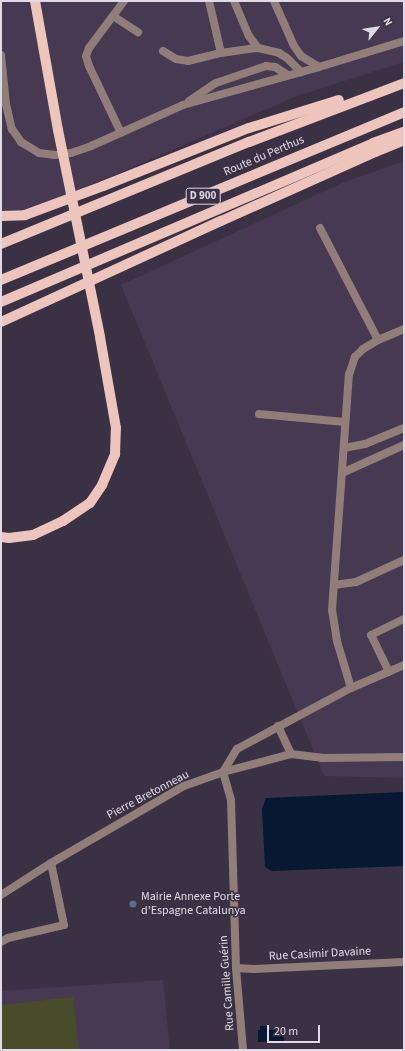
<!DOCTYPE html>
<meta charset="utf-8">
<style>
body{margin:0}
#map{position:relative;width:405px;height:1051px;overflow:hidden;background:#3b3144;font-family:"Source Sans 3",sans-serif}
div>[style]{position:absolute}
.built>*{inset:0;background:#463951}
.green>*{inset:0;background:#484c2a}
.water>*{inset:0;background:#071832}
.service>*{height:8px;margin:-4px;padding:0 4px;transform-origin:4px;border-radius:4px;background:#917e79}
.minor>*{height:8px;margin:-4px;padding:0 4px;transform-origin:4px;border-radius:4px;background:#917e79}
.primary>*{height:10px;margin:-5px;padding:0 5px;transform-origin:5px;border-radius:5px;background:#edc5bc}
.primary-bridge>*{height:10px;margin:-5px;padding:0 5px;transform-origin:5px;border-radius:5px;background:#edc5bc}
.dots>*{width:11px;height:11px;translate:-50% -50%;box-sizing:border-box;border:2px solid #3b3144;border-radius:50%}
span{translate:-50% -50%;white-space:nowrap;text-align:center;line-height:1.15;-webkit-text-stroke:3px #3b3144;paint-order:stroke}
.shield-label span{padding:1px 3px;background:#3b3144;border:1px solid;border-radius:3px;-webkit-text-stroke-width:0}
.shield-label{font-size:11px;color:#e0dae6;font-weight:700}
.street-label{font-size:12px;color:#e0dae6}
.poi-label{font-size:12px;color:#e0dae6}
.left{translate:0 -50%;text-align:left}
.frame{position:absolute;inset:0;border:2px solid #e0dae6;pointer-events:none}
.north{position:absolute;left:357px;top:8px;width:40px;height:40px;-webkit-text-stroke:3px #3b3144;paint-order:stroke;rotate:60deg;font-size:11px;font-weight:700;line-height:16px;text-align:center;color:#e0dae6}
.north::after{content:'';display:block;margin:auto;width:14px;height:18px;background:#e0dae6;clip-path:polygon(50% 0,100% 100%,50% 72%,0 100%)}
.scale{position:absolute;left:267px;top:1025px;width:53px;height:18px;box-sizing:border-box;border:2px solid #e0dae6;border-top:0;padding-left:5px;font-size:12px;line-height:14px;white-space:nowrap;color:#e0dae6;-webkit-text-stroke:3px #3b3144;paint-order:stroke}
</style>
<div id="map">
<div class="built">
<i style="clip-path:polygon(1px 1px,404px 1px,404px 62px,297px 96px,1px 224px)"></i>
<i style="clip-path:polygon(404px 161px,404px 778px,324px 776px,121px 285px,342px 183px)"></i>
<i style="clip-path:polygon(163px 980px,170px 1050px,1px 1050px,1px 991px)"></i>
</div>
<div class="green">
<i style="clip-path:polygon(73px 997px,79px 1050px,1px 1050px,1px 1005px)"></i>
</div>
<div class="water">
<i style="clip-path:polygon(404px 792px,404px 866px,272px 871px,265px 867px,262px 809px,266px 798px)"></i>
<i style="clip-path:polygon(260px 1026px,267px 1026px,267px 1030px,283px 1030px,284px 1041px,258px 1042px,258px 1030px,260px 1030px)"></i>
</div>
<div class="service">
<i style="left:209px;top:1px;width:53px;rotate:77deg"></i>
<i style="left:234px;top:1px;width:38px;rotate:67deg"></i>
<i style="left:249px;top:36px;width:15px;rotate:53deg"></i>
<i style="left:258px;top:48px;width:22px;rotate:13deg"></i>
<i style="left:279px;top:53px;width:9px;rotate:32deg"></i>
<i style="left:287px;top:58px;width:20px;rotate:45deg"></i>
<i style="left:274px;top:1px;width:49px;rotate:66deg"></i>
<i style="left:294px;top:46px;width:12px;rotate:55deg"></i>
<i style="left:301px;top:56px;width:21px;rotate:31deg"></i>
<i style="left:113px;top:16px;width:30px;rotate:33deg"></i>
<i style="left:163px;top:51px;width:15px;rotate:32deg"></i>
<i style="left:176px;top:59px;width:12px;rotate:9deg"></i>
<i style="left:188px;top:61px;width:34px;rotate:-14deg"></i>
<i style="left:221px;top:53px;width:37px;rotate:-8deg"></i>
<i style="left:1px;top:55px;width:49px;rotate:84.2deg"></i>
<i style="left:6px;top:104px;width:26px;rotate:77deg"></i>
<i style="left:12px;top:129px;width:16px;rotate:55deg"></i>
<i style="left:21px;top:142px;width:21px;rotate:31deg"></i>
<i style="left:39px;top:153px;width:16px;rotate:7deg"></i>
<i style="left:55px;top:155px;width:16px;rotate:-7deg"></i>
<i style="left:71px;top:153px;width:21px;rotate:-19deg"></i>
<i style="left:91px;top:146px;width:101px;rotate:-24deg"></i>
<i style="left:183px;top:105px;width:141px;rotate:-15.6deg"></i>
<i style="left:319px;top:67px;width:89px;rotate:-17deg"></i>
<i style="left:189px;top:101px;width:32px;rotate:-34deg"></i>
<i style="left:216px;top:83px;width:53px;rotate:-18.8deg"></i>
<i style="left:266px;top:66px;width:9px;rotate:6deg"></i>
<i style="left:275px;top:67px;width:15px;rotate:32deg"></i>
<i style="left:121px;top:133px;width:74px;rotate:-115.5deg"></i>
<i style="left:89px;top:66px;width:10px;rotate:-107deg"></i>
<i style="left:86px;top:56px;width:9px;rotate:-69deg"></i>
<i style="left:89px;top:48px;width:59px;rotate:-53.3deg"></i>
<i style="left:320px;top:228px;width:126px;rotate:62.6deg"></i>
<i style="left:259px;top:414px;width:86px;rotate:5.3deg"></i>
<i style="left:344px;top:448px;width:21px;rotate:-11deg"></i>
<i style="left:365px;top:444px;width:42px;rotate:-22.3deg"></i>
<i style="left:342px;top:473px;width:68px;rotate:-24.3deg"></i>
<i style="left:334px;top:585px;width:22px;rotate:-8deg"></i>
<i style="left:356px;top:582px;width:53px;rotate:-24.6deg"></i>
<i style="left:389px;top:672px;width:41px;rotate:-115.9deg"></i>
<i style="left:371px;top:635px;width:37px;rotate:-26deg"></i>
<i style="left:351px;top:688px;width:49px;rotate:-106.6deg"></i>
<i style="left:337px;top:641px;width:31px;rotate:-99deg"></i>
<i style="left:332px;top:610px;width:236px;rotate:-85.9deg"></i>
<i style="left:349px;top:375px;width:19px;rotate:-72deg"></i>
<i style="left:355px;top:357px;width:11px;rotate:-45deg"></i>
<i style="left:363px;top:349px;width:17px;rotate:-31deg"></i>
<i style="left:378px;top:340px;width:28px;rotate:-23deg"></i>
<i style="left:278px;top:726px;width:31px;rotate:65deg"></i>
<i style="left:223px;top:772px;width:27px;rotate:-59deg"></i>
<i style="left:237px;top:749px;width:129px;rotate:-28.2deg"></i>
<i style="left:351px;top:688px;width:58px;rotate:-23.5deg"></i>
<i style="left:1px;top:942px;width:8px;rotate:-30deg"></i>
<i style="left:8px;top:938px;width:57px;rotate:-13.1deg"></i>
<i style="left:64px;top:925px;width:63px;rotate:-101.8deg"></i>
</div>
<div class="minor">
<i style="left:223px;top:772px;width:29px;rotate:74deg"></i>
<i style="left:231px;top:800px;width:168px;rotate:88.3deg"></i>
<i style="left:236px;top:968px;width:82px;rotate:85.1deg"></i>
<i style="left:1px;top:895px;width:59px;rotate:-32.6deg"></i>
<i style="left:51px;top:863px;width:154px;rotate:-30.1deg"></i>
<i style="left:184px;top:786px;width:41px;rotate:-19.7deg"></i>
<i style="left:223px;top:772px;width:70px;rotate:-14.8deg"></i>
<i style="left:291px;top:754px;width:31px;rotate:7deg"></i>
<i style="left:322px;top:758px;width:82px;rotate:-0.7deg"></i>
<i style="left:236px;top:968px;width:18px;rotate:3deg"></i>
<i style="left:254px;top:969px;width:150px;rotate:-2.7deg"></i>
</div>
<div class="primary">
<i style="left:35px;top:1px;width:131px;rotate:79.9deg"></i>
<i style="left:1px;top:216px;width:24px;rotate:-2deg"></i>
<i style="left:25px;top:215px;width:83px;rotate:-20.4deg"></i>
<i style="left:103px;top:186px;width:157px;rotate:-21.7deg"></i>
<i style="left:249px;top:128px;width:94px;rotate:-17.3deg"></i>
<i style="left:1px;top:244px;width:268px;rotate:-22.4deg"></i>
<i style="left:249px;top:142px;width:166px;rotate:-20.8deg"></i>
<i style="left:1px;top:280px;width:437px;rotate:-22.6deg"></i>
<i style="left:1px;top:302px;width:405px;rotate:-23.1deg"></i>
<i style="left:373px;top:143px;width:33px;rotate:-20deg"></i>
<i style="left:1px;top:322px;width:242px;rotate:-24.7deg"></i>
<i style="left:221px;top:221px;width:169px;rotate:-24.1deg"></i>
<i style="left:375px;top:152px;width:31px;rotate:-22deg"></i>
<i style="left:1px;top:537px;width:8px;rotate:7deg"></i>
<i style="left:9px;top:538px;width:24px;rotate:-7deg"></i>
<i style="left:33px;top:535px;width:33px;rotate:-25deg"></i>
<i style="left:63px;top:521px;width:32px;rotate:-34deg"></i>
<i style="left:90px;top:503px;width:22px;rotate:-56deg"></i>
<i style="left:102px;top:485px;width:34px;rotate:-67deg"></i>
<i style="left:115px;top:454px;width:26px;rotate:-88deg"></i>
<i style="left:116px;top:428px;width:92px;rotate:-100deg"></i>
</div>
<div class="primary-bridge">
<i style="left:58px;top:130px;width:211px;rotate:78.5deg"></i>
</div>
<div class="dots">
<i style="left:133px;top:904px;background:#5c6f8a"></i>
</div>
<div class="shield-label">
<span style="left:203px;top:196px">D 900</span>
</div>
<div class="street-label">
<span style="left:264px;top:156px;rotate:-23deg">Route du Perthus</span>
<span style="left:148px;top:795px;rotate:-28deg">Pierre Bretonneau</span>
<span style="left:320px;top:954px;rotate:-3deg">Rue Casimir Davaine</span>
<span style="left:227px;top:983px;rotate:-94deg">Rue Camille Guérin</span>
</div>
<div class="poi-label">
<span class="left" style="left:141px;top:904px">Mairie Annexe Porte<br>d'Espagne Catalunya</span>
</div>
<div class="frame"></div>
<div class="north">N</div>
<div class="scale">20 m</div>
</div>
